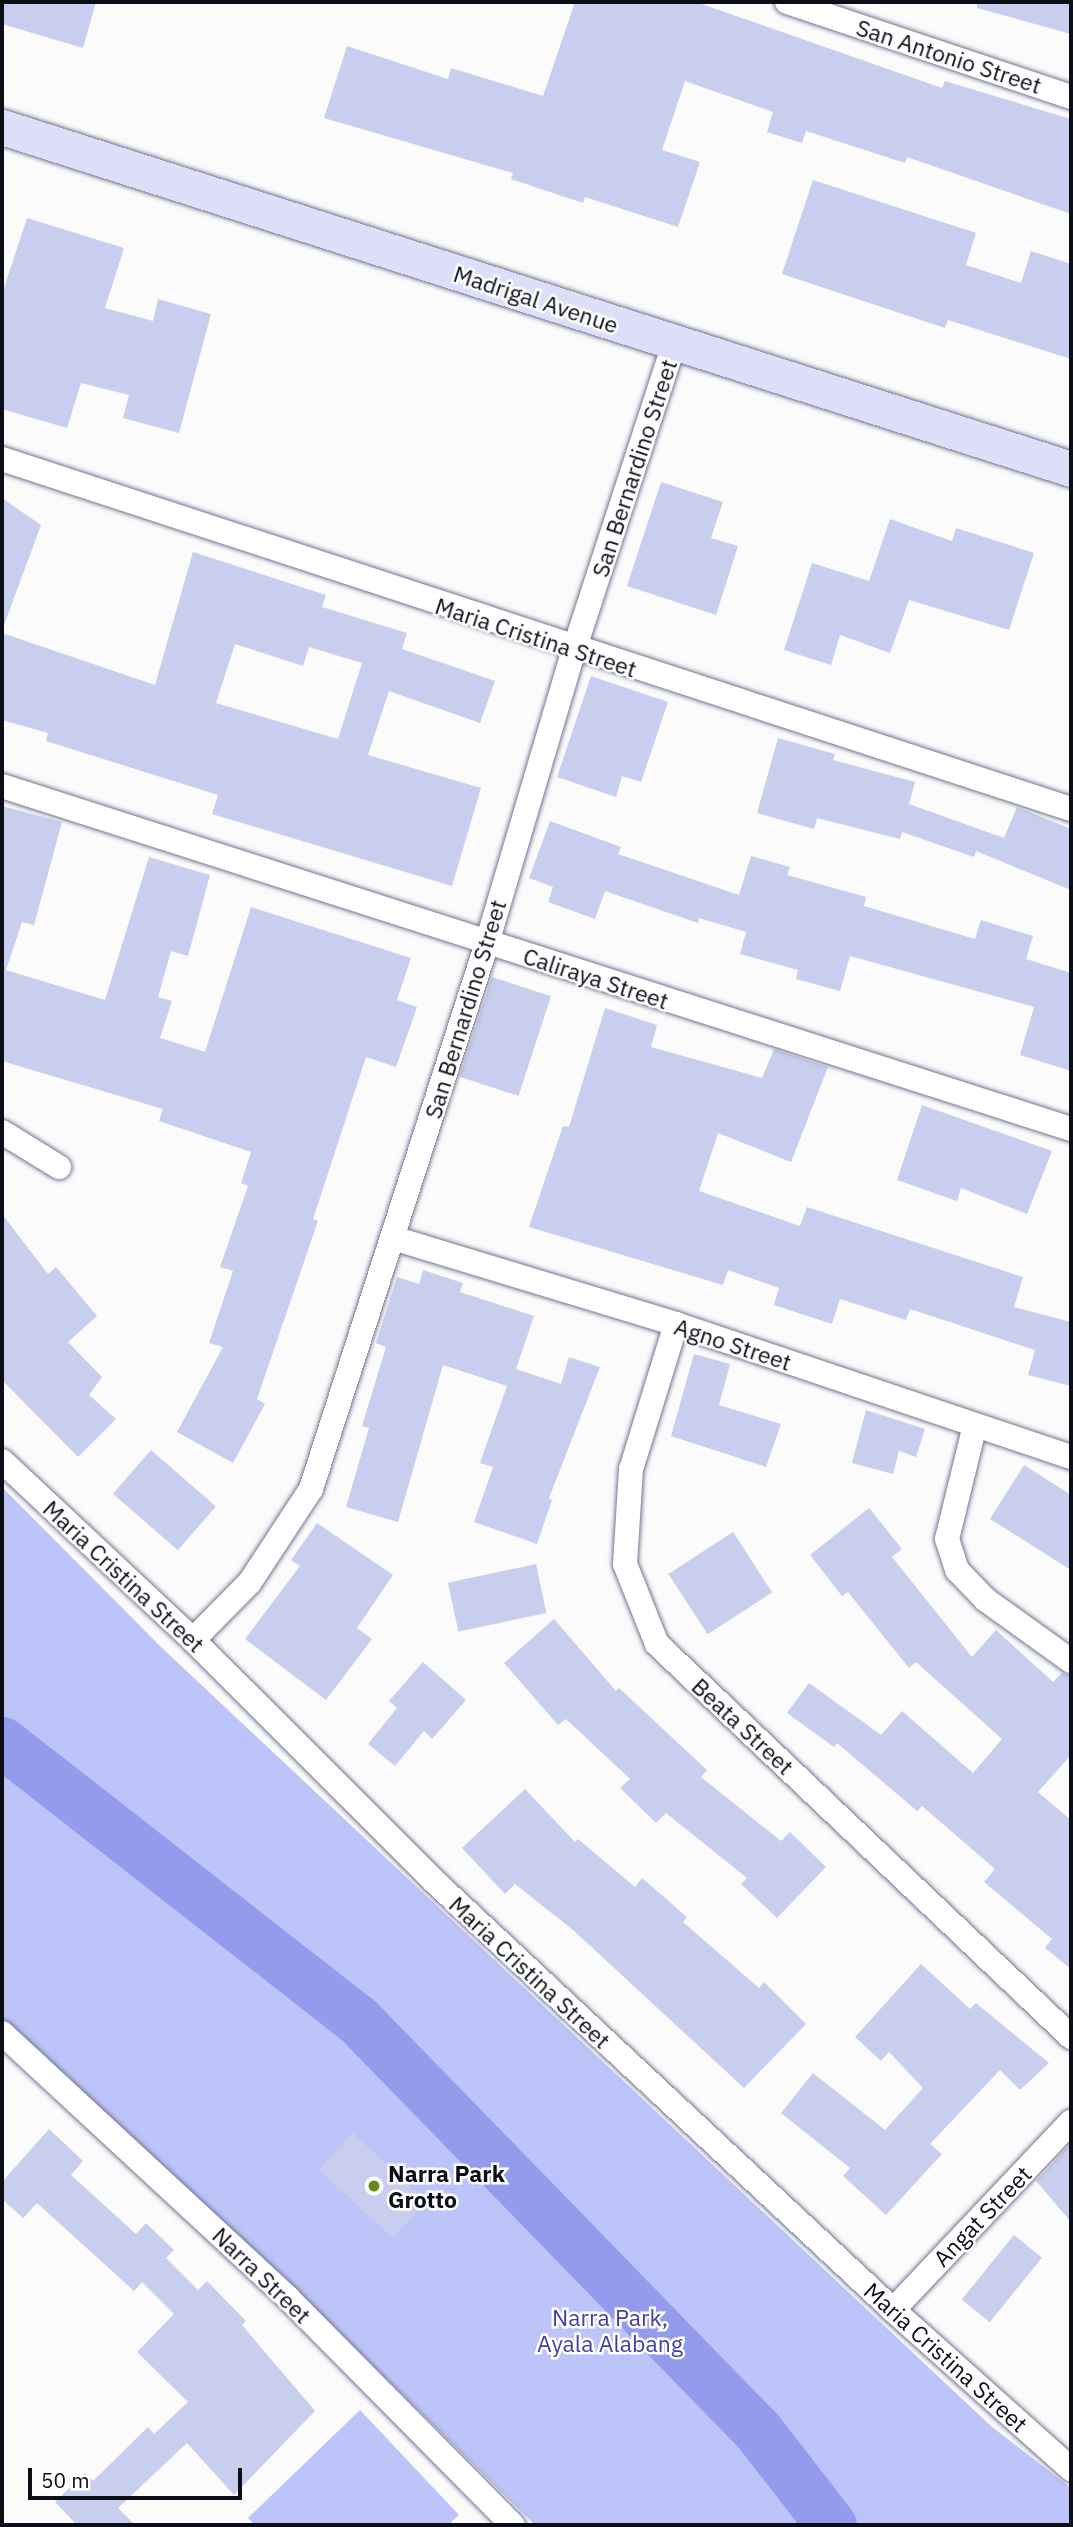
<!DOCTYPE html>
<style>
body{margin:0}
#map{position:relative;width:1073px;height:2527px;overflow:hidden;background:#fbfbfb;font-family:"IBM Plex Sans",sans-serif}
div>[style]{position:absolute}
.green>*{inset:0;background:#bcc4f9}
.river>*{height:51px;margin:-25.5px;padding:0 25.5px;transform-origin:25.5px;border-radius:25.5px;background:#939cec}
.building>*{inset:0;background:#c8ceed;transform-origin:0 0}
.roads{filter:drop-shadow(0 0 2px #717692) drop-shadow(0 0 2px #717692)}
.street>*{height:24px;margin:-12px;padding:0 12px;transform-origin:12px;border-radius:12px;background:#fff}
.secondary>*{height:35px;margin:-17.5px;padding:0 17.5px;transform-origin:17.5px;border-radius:17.5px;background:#dcdff7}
.dots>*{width:19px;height:19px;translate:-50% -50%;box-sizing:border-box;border:4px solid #fff;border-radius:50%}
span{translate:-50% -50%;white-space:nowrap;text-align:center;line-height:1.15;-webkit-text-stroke:5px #fff;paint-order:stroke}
.street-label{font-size:23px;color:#0b0d17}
.poi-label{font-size:23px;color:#0b0d17;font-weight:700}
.left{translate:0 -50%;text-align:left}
.park-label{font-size:23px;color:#40419e}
.frame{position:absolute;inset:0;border:4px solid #0b0d17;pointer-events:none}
.scale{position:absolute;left:28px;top:2468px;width:214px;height:32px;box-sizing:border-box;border:4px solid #0b0d17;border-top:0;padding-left:9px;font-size:21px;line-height:24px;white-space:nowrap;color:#0b0d17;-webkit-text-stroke:5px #fff;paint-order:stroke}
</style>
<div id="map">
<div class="green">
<i style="clip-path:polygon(2px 1487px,161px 1647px,991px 2426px,1071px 2488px,1071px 2525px,535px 2525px,292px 2286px,2px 2021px)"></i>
<i style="clip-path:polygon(360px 2410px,459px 2515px,448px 2525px,255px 2525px,248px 2518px)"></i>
</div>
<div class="river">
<i style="left:2px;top:1742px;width:450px;rotate:38deg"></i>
<i style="left:357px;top:2019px;width:575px;rotate:45.78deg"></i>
<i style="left:758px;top:2431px;width:119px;rotate:52.2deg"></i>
</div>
<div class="building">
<i style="clip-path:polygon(2px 2px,96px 2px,83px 48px,2px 24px)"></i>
<i style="clip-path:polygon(575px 2px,696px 2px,942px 88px,945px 81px,1071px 119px,1071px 214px,907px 157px,905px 163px,806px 131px,802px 143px,767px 132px,773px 112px,685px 81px,662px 150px,700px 162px,678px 227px,585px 197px,583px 203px,511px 179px,513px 173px,324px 118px,347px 46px,448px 79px,451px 68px,543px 96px)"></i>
<i style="clip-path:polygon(977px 2px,1071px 2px,1071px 34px,977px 8px)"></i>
<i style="clip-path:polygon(813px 180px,976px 233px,966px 265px,1021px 283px,1031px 251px,1071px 264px,1071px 359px,948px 320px,945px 328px,782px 274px)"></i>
<i style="clip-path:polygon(27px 218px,124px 248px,105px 308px,153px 321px,158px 299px,211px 314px,179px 433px,123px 418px,129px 395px,81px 383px,67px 428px,2px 409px,2px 294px)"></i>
<i style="clip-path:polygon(661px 482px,723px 502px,711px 538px,738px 546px,716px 615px,627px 586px)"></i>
<i style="clip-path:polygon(2px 498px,41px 525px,4px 625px,2px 624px)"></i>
<i style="clip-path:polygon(890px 519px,952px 541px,956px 528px,1034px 553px,1009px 630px,909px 600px,890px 653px,840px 635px,831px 665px,784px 650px,812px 563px,869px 581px)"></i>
<i style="clip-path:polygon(evenodd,193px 552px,326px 595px,322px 607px,407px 633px,402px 649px,495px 681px,480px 723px,389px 691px,368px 755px,481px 788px,452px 886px,212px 814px,218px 795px,46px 741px,48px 733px,2px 720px,2px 633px,155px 685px,193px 552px,235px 644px,303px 666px,309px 647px,362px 663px,338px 739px,216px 703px,235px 644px)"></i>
<i style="clip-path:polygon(591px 676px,668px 702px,641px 782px,622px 776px,616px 797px,557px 777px)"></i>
<i style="clip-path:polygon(778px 738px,835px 754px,833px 760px,915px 782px,909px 804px,1004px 838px,1017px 807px,1071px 829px,1071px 890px,976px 851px,974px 857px,902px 832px,900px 839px,817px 818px,814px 829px,757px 813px)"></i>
<i style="clip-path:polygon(2px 806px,62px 822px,34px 925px,22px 922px,6px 970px,105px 1000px,149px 857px,210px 875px,188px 956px,171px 951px,158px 997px,172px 1001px,160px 1038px,205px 1052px,251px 907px,411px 958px,397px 1000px,417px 1007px,396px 1067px,366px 1057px,313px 1219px,318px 1221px,257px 1399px,265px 1404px,233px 1463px,177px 1432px,223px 1347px,209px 1343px,233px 1271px,220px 1267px,248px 1186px,241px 1183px,251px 1152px,159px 1121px,163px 1109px,2px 1061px)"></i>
<i style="clip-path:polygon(550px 821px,621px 847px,618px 854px,739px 895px,751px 856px,790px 867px,787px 875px,866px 897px,864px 906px,975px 939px,981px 920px,1033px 936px,1026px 959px,1071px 973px,1071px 1071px,1020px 1055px,1034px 1007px,850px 956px,840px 991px,796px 979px,798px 970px,740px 954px,746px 932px,699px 918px,698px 923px,605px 891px,595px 919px,548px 902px,553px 887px,529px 878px)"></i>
<i style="left:492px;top:977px;width:62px;height:105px;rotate:18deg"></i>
<i style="clip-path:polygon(605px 1008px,657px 1025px,651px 1047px,762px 1078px,774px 1049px,828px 1067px,791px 1162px,718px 1133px,699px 1191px,800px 1226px,807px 1207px,1023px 1277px,1014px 1307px,1071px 1322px,1071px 1386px,1028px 1375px,1035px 1350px,910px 1309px,906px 1320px,840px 1299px,832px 1324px,774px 1305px,779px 1288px,728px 1270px,723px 1285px,529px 1227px,563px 1126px,569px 1127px)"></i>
<i style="clip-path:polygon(922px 1105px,1052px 1151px,1027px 1214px,961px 1188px,957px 1201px,897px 1180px)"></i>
<i style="clip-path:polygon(2px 1214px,48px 1274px,56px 1267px,97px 1316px,68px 1342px,102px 1377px,89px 1395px,116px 1419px,78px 1457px,2px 1380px)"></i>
<i style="clip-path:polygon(423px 1270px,463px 1283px,460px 1292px,534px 1316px,516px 1369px,561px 1384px,569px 1357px,600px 1367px,549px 1498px,552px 1500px,537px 1544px,474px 1522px,493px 1467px,480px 1463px,507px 1386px,443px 1365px,398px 1522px,346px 1507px,369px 1428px,362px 1426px,386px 1347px,376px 1343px,397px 1277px,419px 1284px)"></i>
<i style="clip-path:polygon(694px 1354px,730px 1364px,719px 1405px,781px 1424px,766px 1467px,671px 1436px)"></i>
<i style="clip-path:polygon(866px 1410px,925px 1429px,916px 1457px,899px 1451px,893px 1474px,852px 1463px)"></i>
<i style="left:151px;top:1450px;width:86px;height:58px;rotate:41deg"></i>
<i style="clip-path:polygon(1024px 1465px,1071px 1495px,1071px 1570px,990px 1519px)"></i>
<i style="clip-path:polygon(869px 1508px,902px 1549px,892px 1557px,972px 1657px,996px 1630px,1053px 1682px,1062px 1673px,1071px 1676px,1071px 1755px,1038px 1792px,1071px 1820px,1071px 1969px,1045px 1948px,1052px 1939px,984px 1882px,995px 1869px,922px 1806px,917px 1811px,837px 1743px,834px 1747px,787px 1713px,809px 1683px,881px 1735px,902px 1711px,973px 1773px,1002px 1739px,916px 1662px,909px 1668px,848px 1592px,842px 1596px,810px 1555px)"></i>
<i style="clip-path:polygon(317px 1523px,393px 1575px,357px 1628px,372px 1639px,326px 1700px,245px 1639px,300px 1566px,291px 1560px)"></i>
<i style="left:733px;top:1532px;width:72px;height:77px;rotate:57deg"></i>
<i style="left:536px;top:1564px;width:50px;height:90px;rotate:78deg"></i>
<i style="clip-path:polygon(554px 1619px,616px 1691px,619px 1688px,707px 1770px,701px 1777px,781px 1841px,790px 1832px,826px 1867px,777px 1918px,741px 1884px,747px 1878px,666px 1813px,656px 1823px,620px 1788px,630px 1779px,566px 1719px,558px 1725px,504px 1663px)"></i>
<i style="clip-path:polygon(423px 1662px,466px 1700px,432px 1739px,424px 1731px,395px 1766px,368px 1744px,397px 1708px,389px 1701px)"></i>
<i style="clip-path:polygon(525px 1789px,575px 1842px,578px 1839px,635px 1887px,642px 1878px,687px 1917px,683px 1922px,759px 1988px,764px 1982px,806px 2024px,744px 2088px,573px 1930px,515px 1884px,505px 1894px,462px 1848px)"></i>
<i style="clip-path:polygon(921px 1964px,970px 2009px,976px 2003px,1049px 2063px,1020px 2090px,1000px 2070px,930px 2144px,942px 2154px,886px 2215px,843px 2176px,850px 2168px,781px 2113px,813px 2073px,885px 2130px,923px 2088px,889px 2052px,881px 2061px,855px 2037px)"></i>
<i style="clip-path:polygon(49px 2129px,83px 2161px,71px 2175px,136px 2234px,146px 2223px,174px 2250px,166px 2258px,198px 2290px,207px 2281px,246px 2321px,242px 2325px,315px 2411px,234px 2495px,187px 2443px,118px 2508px,135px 2525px,77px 2525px,55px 2502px,85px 2473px,93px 2481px,148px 2427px,154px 2434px,188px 2402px,137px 2352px,174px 2314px,142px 2282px,134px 2291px,37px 2203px,23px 2218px,2px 2199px,2px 2182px)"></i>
<i style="left:353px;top:2133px;width:101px;height:50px;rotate:43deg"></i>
<i style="clip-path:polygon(1071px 2143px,1071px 2222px,1036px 2181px)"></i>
<i style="left:1014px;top:2235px;width:36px;height:83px;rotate:39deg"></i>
</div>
<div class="roads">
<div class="street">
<i style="left:787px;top:2px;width:299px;rotate:18.5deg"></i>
<i style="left:2px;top:459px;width:1125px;rotate:18.13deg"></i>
<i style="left:2px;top:786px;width:1123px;rotate:17.79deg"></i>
<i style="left:2px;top:1132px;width:67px;rotate:31.6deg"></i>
<i style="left:393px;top:1238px;width:296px;rotate:16.9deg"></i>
<i style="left:676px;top:1324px;width:417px;rotate:18.6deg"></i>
<i style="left:676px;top:1324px;width:152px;rotate:107.2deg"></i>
<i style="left:631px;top:1469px;width:95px;rotate:93.6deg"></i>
<i style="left:625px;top:1564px;width:86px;rotate:68.2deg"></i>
<i style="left:657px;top:1644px;width:571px;rotate:43.51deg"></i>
<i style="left:975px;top:1425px;width:117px;rotate:103.8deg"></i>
<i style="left:947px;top:1539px;width:33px;rotate:72deg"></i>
<i style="left:957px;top:1570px;width:42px;rotate:46deg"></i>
<i style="left:986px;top:1600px;width:105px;rotate:35.7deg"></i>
<i style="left:2px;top:1461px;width:262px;rotate:43.1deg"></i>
<i style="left:193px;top:1640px;width:342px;rotate:45deg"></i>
<i style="left:435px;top:1882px;width:627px;rotate:43.06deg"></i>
<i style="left:893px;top:2310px;width:239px;rotate:41.8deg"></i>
<i style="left:193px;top:1640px;width:81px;rotate:-45.5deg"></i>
<i style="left:250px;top:1582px;width:111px;rotate:-56.7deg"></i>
<i style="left:311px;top:1489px;width:574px;rotate:-72.13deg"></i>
<i style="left:487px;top:943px;width:306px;rotate:-73.5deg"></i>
<i style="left:574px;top:650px;width:322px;rotate:-71.9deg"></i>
<i style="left:2px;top:2033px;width:390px;rotate:42.8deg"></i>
<i style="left:288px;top:2298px;width:320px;rotate:45.3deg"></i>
<i style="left:893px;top:2310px;width:259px;rotate:-46.6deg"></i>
</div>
<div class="secondary">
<i style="left:2px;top:127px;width:1122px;rotate:17.74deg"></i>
</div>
</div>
<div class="dots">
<i style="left:374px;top:2186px;background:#638b18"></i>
</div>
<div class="street-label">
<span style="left:949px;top:56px;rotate:18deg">San Antonio Street</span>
<span style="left:536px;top:299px;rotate:18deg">Madrigal Avenue</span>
<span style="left:634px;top:468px;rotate:-72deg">San Bernardino Street</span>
<span style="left:536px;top:637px;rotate:18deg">Maria Cristina Street</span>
<span style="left:596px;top:978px;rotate:18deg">Caliraya Street</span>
<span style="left:465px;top:1009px;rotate:-73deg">San Bernardino Street</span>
<span style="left:733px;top:1344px;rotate:18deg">Agno Street</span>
<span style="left:124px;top:1576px;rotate:43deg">Maria Cristina Street</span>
<span style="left:743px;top:1726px;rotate:43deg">Beata Street</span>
<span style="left:530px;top:1972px;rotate:43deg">Maria Cristina Street</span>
<span style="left:982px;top:2216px;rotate:-46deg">Angat Street</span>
<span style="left:262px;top:2275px;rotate:44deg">Narra Street</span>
<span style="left:946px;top:2357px;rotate:42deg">Maria Cristina Street</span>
</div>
<div class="poi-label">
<span class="left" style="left:388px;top:2186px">Narra Park<br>Grotto</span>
</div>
<div class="park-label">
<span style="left:610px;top:2330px">Narra Park,<br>Ayala Alabang</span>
</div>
<div class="frame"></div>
<div class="scale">50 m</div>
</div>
